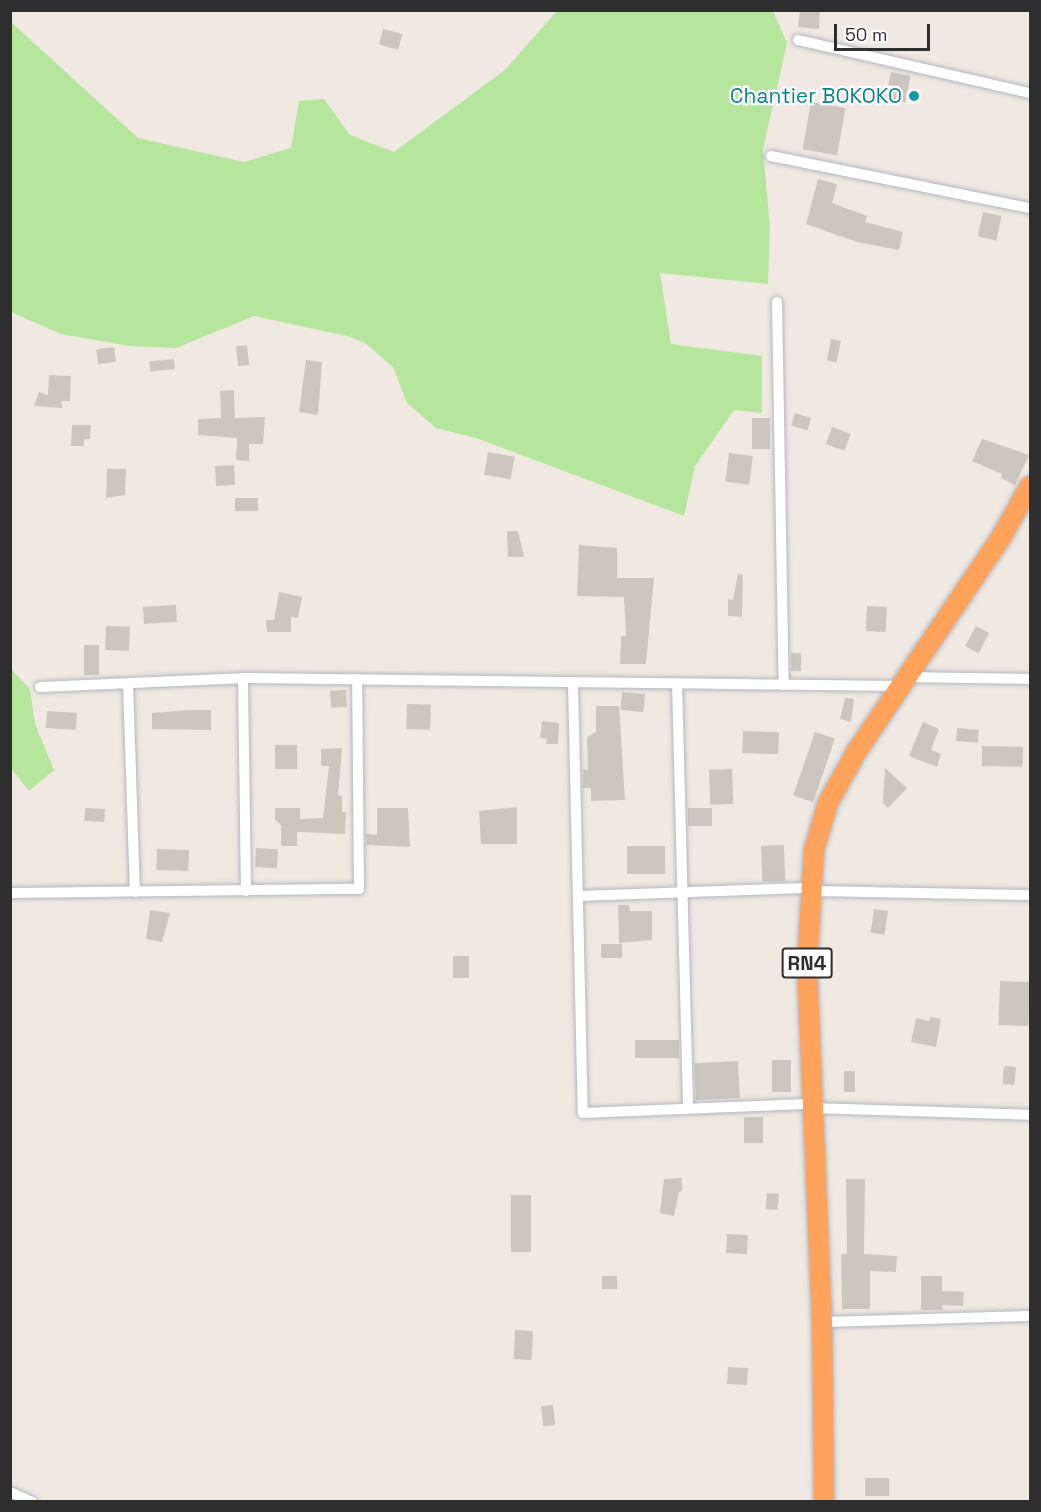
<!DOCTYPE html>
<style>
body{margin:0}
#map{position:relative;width:1041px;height:1512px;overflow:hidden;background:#efe9e1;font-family:"Space Grotesk",sans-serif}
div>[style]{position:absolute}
.green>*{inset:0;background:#b6e59e}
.building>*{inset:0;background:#cbc7bf;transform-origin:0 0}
.roads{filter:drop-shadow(0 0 2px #b4b7c1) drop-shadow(0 0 2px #b4b7c1)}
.street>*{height:10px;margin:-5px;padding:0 5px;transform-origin:5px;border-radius:5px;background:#fff}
.highway>*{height:20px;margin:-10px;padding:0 10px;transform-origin:10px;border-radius:10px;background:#ffa35c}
.dots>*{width:16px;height:16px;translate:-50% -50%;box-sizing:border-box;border:3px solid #fff;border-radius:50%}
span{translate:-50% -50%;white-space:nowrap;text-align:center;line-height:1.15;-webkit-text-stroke:4.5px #fff;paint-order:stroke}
.shield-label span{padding:2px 4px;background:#fff;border:2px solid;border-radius:4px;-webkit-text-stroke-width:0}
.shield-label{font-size:20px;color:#2e2e2e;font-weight:700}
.culture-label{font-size:21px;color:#0d838f}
.right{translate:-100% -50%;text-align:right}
.frame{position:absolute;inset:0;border:12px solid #2e2e2e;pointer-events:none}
.scale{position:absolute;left:834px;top:24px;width:96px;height:27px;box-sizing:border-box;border:3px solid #2e2e2e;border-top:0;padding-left:8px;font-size:18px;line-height:21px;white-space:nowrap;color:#2e2e2e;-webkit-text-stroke:4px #fff;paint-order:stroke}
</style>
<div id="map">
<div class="green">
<i style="clip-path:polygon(557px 11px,773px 11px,787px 43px,763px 149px,770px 228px,768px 284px,660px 273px,671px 344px,762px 356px,762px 413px,734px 410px,695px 466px,684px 516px,476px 438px,436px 428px,407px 403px,393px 367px,365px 343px,347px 336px,254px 316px,176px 348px,129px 346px,61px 334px,11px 312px,11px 22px,138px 138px,244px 162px,291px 148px,299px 101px,324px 99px,350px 135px,394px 152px,505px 70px)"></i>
<i style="clip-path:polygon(10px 668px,30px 689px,35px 724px,54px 770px,29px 791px,11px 768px)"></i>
</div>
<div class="building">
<i style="clip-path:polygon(800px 10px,820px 10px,819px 29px,798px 27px)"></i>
<i style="left:383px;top:29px;width:20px;height:16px;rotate:15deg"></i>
<i style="left:891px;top:72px;width:20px;height:27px;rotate:11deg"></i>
<i style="left:811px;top:102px;width:35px;height:48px;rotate:10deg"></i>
<i style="clip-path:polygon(818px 179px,837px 184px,832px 203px,867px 216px,865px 222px,903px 232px,899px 250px,857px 242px,806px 224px)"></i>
<i style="left:983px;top:212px;width:19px;height:25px;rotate:12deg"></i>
<i style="left:831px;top:339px;width:10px;height:22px;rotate:11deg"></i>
<i style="left:247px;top:345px;width:20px;height:11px;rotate:84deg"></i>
<i style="left:114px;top:347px;width:15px;height:18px;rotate:82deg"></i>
<i style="left:174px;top:359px;width:10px;height:25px;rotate:84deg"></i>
<i style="clip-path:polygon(306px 360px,322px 362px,318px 415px,299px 412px)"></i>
<i style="clip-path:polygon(49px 375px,71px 376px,70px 401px,62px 401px,62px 408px,34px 406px,39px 392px,48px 395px)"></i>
<i style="clip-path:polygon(234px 390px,235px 418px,265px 417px,263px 444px,249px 444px,249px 461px,236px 460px,237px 438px,198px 435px,198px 419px,221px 418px,220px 391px)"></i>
<i style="left:795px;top:413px;width:17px;height:13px;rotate:17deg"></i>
<i style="left:752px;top:418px;width:18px;height:31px"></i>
<i style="clip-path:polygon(72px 425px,91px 425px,90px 439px,84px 439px,84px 446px,71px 446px)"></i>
<i style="left:832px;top:427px;width:20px;height:18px;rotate:20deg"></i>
<i style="clip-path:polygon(982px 439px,1029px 455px,1015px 485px,1001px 478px,1002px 474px,972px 461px)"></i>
<i style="left:488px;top:452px;width:27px;height:23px;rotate:10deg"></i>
<i style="left:729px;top:453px;width:24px;height:29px;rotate:7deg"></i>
<i style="left:234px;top:465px;width:20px;height:19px;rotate:87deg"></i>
<i style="clip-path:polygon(107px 469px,126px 469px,125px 495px,106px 498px)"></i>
<i style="left:258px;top:498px;width:13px;height:23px;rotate:90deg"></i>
<i style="clip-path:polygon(507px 531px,518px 531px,524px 557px,508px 557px)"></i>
<i style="clip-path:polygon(579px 545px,617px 548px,617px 578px,654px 578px,646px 664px,620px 664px,621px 636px,626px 636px,624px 597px,577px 596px)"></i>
<i style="clip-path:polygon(738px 574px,743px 575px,742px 617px,728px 616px,728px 599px,733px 600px)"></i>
<i style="clip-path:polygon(279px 592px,302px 597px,298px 618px,291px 617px,291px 632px,267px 632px,266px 620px,274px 620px)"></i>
<i style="left:176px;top:605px;width:17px;height:33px;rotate:87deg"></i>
<i style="left:867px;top:606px;width:20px;height:25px;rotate:3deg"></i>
<i style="left:106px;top:626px;width:24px;height:24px;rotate:2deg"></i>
<i style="left:976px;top:626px;width:15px;height:23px;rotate:28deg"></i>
<i style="left:84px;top:645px;width:15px;height:30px"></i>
<i style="left:791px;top:653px;width:10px;height:18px"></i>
<i style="left:346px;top:690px;width:17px;height:16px;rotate:87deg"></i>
<i style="left:622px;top:692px;width:23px;height:18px;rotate:5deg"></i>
<i style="clip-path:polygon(845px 698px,854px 699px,851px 722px,840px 719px)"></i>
<i style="left:407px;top:704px;width:24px;height:25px;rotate:2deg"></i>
<i style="clip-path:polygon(596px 706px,619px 706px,625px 800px,591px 801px,591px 788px,583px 788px,583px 769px,588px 770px,587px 737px,596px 732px)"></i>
<i style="clip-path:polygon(189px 710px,211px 710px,211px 730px,152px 729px,152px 713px)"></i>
<i style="left:47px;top:711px;width:30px;height:17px;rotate:4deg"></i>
<i style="clip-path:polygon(542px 721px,559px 723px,558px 744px,546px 744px,547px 739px,540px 738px)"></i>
<i style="clip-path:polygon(923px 722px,939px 729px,931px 750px,941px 754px,937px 767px,909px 756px)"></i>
<i style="left:957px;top:728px;width:22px;height:13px;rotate:5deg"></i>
<i style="left:743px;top:731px;width:36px;height:22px;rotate:2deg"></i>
<i style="left:815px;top:732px;width:21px;height:67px;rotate:19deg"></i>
<i style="left:275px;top:745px;width:22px;height:24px"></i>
<i style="left:982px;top:746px;width:41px;height:20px;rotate:1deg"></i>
<i style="clip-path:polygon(342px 748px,338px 795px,342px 796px,342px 812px,346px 812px,345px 834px,297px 832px,297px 846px,281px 846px,281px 825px,275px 820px,275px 808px,300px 808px,300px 819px,323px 818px,329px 766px,321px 766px,321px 749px)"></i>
<i style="clip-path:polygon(885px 768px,907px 788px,888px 808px,883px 803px)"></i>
<i style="left:732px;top:769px;width:35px;height:23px;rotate:88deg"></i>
<i style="clip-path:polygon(517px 807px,517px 844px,481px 844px,479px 811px)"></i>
<i style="left:85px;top:808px;width:20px;height:13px;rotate:3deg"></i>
<i style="clip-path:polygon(377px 808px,408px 808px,410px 847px,366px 845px,366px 834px,377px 835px)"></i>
<i style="left:688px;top:808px;width:24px;height:18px"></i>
<i style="left:784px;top:845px;width:36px;height:23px;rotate:88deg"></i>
<i style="left:665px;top:846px;width:28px;height:38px;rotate:90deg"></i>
<i style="left:256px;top:848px;width:22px;height:19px;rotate:3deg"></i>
<i style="left:157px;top:849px;width:32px;height:21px;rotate:2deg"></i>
<i style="clip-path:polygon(618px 905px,629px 905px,630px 911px,652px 911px,652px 940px,619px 943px)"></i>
<i style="left:874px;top:909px;width:14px;height:24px;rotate:8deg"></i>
<i style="clip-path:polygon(150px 910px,170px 913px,162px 942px,146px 939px)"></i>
<i style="left:601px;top:944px;width:21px;height:14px"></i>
<i style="left:453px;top:956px;width:16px;height:22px"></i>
<i style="left:1000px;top:981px;width:30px;height:44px;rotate:2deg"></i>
<i style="clip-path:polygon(930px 1017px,941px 1019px,936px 1047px,911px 1042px,916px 1018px,929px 1021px)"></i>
<i style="left:635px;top:1040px;width:44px;height:18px"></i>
<i style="left:772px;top:1060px;width:19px;height:32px"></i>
<i style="left:738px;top:1061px;width:37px;height:44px;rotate:87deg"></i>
<i style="left:1004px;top:1066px;width:12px;height:18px;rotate:5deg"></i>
<i style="left:844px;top:1071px;width:11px;height:21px"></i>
<i style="left:744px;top:1117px;width:19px;height:26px"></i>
<i style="clip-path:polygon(682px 1178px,682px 1191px,679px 1192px,674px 1216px,660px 1213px,664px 1179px)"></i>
<i style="clip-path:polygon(846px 1179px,865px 1179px,864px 1254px,897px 1256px,896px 1272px,870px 1271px,870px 1309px,842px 1309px,841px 1254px,847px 1254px)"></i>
<i style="left:767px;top:1193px;width:12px;height:16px;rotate:5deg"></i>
<i style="left:511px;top:1195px;width:20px;height:57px"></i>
<i style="left:727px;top:1234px;width:21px;height:19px;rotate:3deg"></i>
<i style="left:602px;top:1276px;width:15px;height:13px"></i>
<i style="clip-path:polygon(921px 1276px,942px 1276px,942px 1291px,964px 1292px,963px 1306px,942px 1305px,943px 1310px,921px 1310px)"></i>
<i style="left:515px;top:1330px;width:18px;height:29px;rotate:3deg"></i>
<i style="left:728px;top:1367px;width:20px;height:17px;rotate:3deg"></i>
<i style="left:553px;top:1405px;width:20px;height:12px;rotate:84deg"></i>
<i style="left:865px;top:1478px;width:24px;height:18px"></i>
</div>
<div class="roads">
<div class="street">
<i style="left:798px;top:40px;width:238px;rotate:12.9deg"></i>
<i style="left:771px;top:156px;width:264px;rotate:11.4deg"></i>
<i style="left:777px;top:302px;width:383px;rotate:89deg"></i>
<i style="left:907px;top:677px;width:123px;rotate:0.9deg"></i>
<i style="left:243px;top:678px;width:213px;rotate:89.2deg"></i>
<i style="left:573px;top:682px;width:431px;rotate:88.7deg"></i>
<i style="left:583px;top:1113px;width:229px;rotate:-2.3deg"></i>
<i style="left:128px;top:683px;width:209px;rotate:88.1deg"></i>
<i style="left:677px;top:683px;width:426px;rotate:88.5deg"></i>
<i style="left:40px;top:687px;width:207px;rotate:-2.5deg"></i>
<i style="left:247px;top:678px;width:653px;rotate:0.7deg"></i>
<i style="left:812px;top:891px;width:218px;rotate:1.1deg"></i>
<i style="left:10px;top:893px;width:349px;rotate:-0.7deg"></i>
<i style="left:359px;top:889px;width:210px;rotate:-90.5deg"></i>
<i style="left:578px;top:896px;width:234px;rotate:-2deg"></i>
<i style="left:812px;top:1108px;width:218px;rotate:1.8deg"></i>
<i style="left:822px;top:1322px;width:208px;rotate:-1.7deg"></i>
<i style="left:10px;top:1492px;width:24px;rotate:24deg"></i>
</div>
<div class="highway">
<i style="left:824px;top:1502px;width:180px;rotate:-90.6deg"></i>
<i style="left:822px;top:1322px;width:355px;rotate:-92.4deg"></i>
<i style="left:807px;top:967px;width:117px;rotate:-86.6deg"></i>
<i style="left:814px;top:850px;width:49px;rotate:-73.4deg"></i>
<i style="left:828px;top:803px;width:60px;rotate:-60.9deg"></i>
<i style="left:857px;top:751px;width:259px;rotate:-56deg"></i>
<i style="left:1002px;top:536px;width:57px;rotate:-60.8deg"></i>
</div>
</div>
<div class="dots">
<i style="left:914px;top:96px;background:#0f9aa8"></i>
</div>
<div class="shield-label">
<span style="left:807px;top:963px">RN4</span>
</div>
<div class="culture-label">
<span class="right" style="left:902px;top:96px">Chantier BOKOKO</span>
</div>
<div class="frame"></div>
<div class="scale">50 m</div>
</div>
